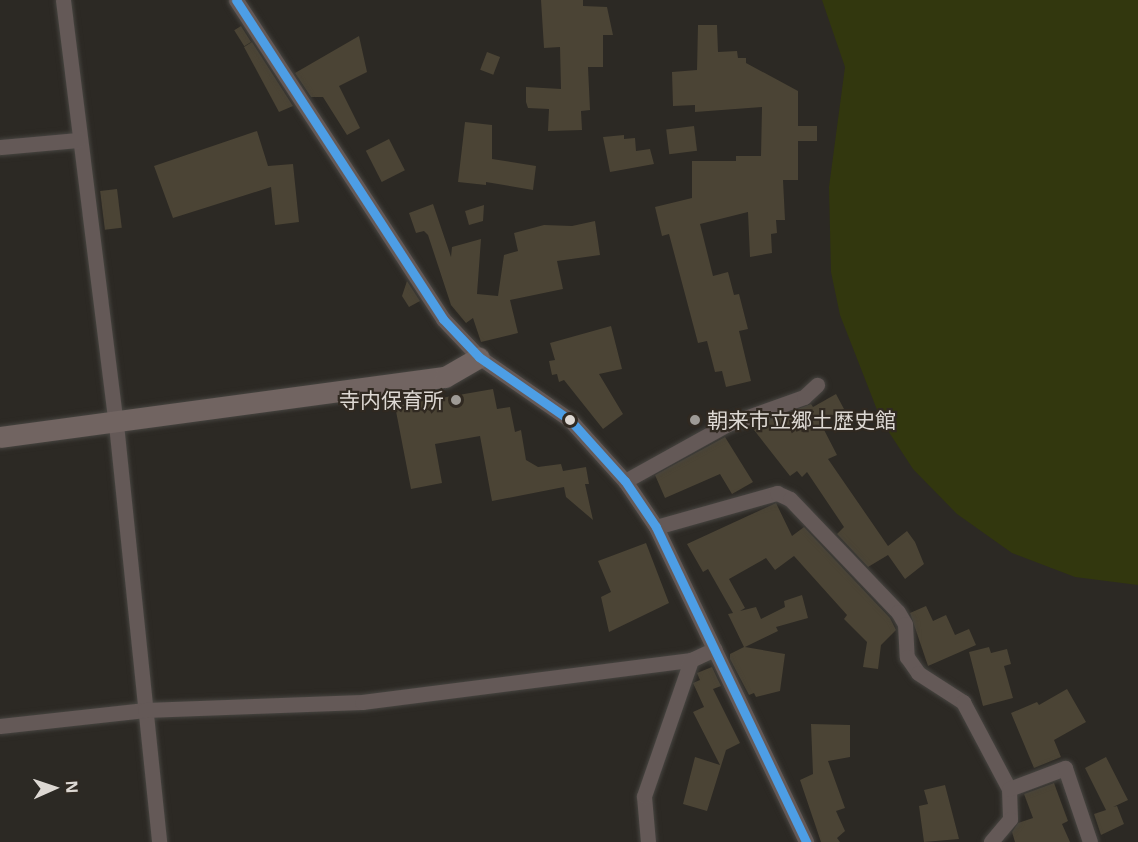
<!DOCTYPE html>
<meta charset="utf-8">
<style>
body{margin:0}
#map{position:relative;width:1138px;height:842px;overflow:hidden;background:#2c2924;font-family:"Noto Sans","Noto Sans JP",sans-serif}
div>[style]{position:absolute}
.green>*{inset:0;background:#32370e}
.building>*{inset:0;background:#4b4435;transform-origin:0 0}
.roads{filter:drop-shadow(0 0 2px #474541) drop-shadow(0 0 2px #474541)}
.street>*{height:15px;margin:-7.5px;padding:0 7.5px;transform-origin:7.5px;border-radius:7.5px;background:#645957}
.secondary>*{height:21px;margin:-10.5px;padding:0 10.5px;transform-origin:10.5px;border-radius:10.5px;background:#716461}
.bus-1>*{height:9px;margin:-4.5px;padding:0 4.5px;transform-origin:4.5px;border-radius:4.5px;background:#4d9ee5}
.dots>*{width:16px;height:16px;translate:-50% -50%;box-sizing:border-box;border:3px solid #302921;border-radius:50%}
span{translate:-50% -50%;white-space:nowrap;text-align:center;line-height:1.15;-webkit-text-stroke:4.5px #302921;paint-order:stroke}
.poi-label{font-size:21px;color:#ddd8d3}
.right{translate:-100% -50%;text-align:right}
.left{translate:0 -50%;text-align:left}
.north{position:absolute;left:24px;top:758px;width:60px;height:60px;-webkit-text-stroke:4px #302921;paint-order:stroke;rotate:87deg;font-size:16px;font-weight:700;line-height:24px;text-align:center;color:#ddd8d3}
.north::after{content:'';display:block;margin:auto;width:21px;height:27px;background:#ddd8d3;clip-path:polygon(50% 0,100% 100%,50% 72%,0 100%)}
</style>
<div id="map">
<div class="green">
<i style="clip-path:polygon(822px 0,1138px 0,1138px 585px,1075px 577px,1012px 553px,957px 514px,913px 469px,881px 420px,840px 315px,831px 272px,829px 187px,845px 67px)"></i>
</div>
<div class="building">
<i style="clip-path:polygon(541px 0,583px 0,583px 6px,607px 7px,613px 35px,603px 35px,603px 67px,588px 67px,590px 110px,581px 111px,582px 130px,548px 131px,549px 109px,528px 108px,526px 102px,526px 87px,561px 89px,560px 47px,544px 48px)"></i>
<i style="clip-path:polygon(698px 25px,717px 25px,718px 52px,737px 51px,738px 58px,746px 58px,746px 63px,798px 91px,798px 126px,817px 126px,817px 141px,798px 141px,798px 180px,783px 180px,785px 220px,776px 220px,777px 233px,771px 234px,772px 253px,750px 257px,748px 212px,700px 224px,713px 276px,728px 272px,734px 295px,739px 294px,748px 329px,739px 331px,751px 381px,726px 387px,722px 371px,715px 372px,707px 341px,698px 343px,669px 234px,662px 236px,655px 207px,692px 198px,692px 161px,736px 161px,736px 156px,761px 156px,762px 107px,695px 112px,695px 105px,673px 106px,672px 72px,697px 70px)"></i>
<i style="left:241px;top:26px;width:19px;height:8px;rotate:58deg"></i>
<i style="clip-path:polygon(359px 36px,367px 72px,339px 86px,360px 128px,347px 135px,323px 97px,311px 97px,295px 73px)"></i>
<i style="clip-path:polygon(252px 42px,293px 106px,279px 112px,244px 47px)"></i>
<i style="left:487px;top:52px;width:14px;height:19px;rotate:21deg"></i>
<i style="clip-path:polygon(465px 122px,492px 125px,492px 159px,536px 166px,533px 190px,486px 182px,486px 185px,458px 182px)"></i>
<i style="left:694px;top:126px;width:25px;height:28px;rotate:83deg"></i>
<i style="clip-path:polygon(257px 131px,268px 166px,293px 164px,299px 222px,275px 225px,271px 187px,173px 218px,154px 166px)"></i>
<i style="clip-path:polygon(624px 135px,624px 139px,635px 138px,636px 151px,650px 149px,654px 164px,610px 172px,603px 137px)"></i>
<i style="left:389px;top:139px;width:35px;height:26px;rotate:63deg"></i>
<i style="left:117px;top:189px;width:39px;height:17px;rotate:83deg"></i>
<i style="clip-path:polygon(433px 204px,451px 257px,452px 247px,481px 239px,477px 294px,498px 296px,504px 255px,518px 251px,514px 233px,544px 225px,572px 226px,595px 221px,600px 255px,557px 261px,563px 289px,510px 300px,518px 333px,481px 342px,473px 318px,466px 323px,451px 305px,428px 235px,424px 231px,416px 233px,409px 213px)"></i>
<i style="clip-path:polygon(484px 205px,483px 221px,469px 225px,465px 211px)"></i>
<i style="clip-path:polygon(407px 281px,420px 301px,409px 307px,402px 296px)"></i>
<i style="clip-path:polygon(611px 326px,622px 369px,599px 374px,623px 414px,603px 429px,564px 380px,559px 382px,557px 374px,552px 375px,549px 361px,555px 360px,550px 343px)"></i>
<i style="clip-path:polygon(493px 389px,497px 409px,510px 407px,515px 432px,521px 430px,526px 460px,538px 467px,561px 464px,563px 471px,586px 467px,589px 484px,585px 484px,593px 520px,566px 497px,564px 487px,492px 501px,480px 436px,435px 444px,442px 483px,411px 489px,395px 406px)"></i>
<i style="clip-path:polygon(836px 394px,844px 409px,820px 422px,837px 455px,828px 459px,888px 546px,907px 531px,915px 542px,924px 564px,905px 579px,888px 555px,868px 567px,837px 534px,844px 527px,807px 472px,802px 477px,797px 471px,790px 476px,754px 430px,768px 420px,811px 404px,813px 407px)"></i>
<i style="clip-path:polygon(725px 437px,753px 482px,732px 494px,720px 474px,665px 498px,655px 475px)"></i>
<i style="clip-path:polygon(776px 503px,792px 536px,804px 527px,890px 618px,896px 630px,881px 645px,878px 669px,863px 667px,867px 642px,844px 619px,847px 615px,794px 556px,775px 570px,766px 558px,729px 579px,745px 608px,740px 611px,756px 607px,761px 619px,785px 607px,784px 601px,802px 595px,808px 618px,776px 627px,778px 631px,745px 647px,785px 654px,780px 691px,756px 697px,754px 693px,749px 695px,730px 659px,730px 654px,744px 647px,728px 614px,733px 613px,708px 569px,703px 572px,687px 544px)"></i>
<i style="clip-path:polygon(646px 543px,669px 603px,609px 632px,601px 597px,611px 592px,598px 561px)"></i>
<i style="clip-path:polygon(926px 606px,933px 621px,946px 615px,955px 635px,969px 629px,976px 645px,928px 666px,910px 613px)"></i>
<i style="clip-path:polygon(989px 647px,991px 653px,1007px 649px,1011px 664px,1004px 666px,1013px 698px,983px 706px,969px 652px)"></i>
<i style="clip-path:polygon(712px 667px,721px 686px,713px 689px,740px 743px,726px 750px,707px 811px,683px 804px,695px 757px,720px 765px,693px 712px,704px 707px,693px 683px,700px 680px,697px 673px)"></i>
<i style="clip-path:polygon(1067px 689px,1086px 722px,1054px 740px,1061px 757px,1034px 768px,1011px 713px,1037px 702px,1039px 705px)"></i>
<i style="clip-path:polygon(811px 724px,850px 725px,850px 757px,828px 761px,845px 808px,836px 811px,845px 831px,837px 838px,840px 842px,821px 842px,800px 780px,813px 774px)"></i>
<i style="clip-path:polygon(1106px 757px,1128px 800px,1113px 807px,1117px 806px,1124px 824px,1101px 835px,1094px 814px,1106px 810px,1085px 768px)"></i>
<i style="clip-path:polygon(1054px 783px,1068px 821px,1062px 824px,1070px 842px,1015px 842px,1012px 832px,1018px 823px,1033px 818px,1024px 794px)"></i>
<i style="clip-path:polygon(945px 785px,959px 839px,924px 842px,919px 806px,928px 804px,924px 790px)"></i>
</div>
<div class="roads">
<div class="street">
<i style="left:63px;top:0;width:427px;rotate:82.9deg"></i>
<i style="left:116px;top:424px;width:420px;rotate:84.1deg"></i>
<i style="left:236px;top:0;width:380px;rotate:57deg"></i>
<i style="left:443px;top:319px;width:52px;rotate:46.5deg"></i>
<i style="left:479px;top:357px;width:111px;rotate:34.7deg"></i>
<i style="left:570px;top:420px;width:82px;rotate:48deg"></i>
<i style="left:625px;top:481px;width:55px;rotate:56deg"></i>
<i style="left:656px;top:527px;width:349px;rotate:64.5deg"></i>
<i style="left:0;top:147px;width:79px;rotate:-5.1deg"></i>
<i style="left:625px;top:481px;width:118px;rotate:-29deg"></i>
<i style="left:728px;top:424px;width:81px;rotate:-19.6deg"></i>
<i style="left:804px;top:397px;width:18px;rotate:-43deg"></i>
<i style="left:656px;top:527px;width:126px;rotate:-15.7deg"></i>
<i style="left:777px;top:493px;width:14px;rotate:25deg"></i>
<i style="left:790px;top:499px;width:156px;rotate:46.3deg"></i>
<i style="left:898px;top:612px;width:14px;rotate:60deg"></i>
<i style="left:905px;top:624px;width:33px;rotate:87deg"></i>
<i style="left:907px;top:657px;width:19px;rotate:55deg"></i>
<i style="left:918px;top:673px;width:54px;rotate:32.8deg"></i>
<i style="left:963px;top:702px;width:98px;rotate:62.1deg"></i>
<i style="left:1009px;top:789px;width:30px;rotate:88deg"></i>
<i style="left:1010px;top:819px;width:30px;rotate:130deg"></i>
<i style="left:0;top:726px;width:146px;rotate:-6.3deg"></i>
<i style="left:145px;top:710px;width:217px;rotate:-2.1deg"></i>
<i style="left:362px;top:702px;width:332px;rotate:-7.3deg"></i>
<i style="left:691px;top:660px;width:26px;rotate:-25deg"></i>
<i style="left:1009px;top:789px;width:60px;rotate:-20.6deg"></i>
<i style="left:1065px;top:768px;width:78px;rotate:71.3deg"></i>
<i style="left:648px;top:842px;width:46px;rotate:-95deg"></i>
<i style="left:644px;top:796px;width:144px;rotate:-70.9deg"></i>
</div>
<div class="secondary">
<i style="left:0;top:437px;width:449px;rotate:-7.7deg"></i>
<i style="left:445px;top:377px;width:39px;rotate:-30deg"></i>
</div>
</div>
<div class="bus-1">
<i style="left:236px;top:0;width:380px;rotate:57deg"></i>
<i style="left:443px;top:319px;width:52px;rotate:46.5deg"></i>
<i style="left:479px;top:357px;width:111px;rotate:34.7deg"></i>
<i style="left:570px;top:420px;width:82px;rotate:48deg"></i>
<i style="left:625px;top:481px;width:55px;rotate:56deg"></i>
<i style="left:656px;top:527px;width:349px;rotate:64.5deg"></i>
</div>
<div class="dots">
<i style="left:456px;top:400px;background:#9f9b96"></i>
<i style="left:570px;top:420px;background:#ddd8d3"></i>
<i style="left:695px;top:420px;background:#9f9b96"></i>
</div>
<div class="poi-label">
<span class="right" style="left:444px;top:400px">寺内保育所</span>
<span class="left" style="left:707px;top:420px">朝来市立郷土歴史館</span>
</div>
<div class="north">N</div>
</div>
